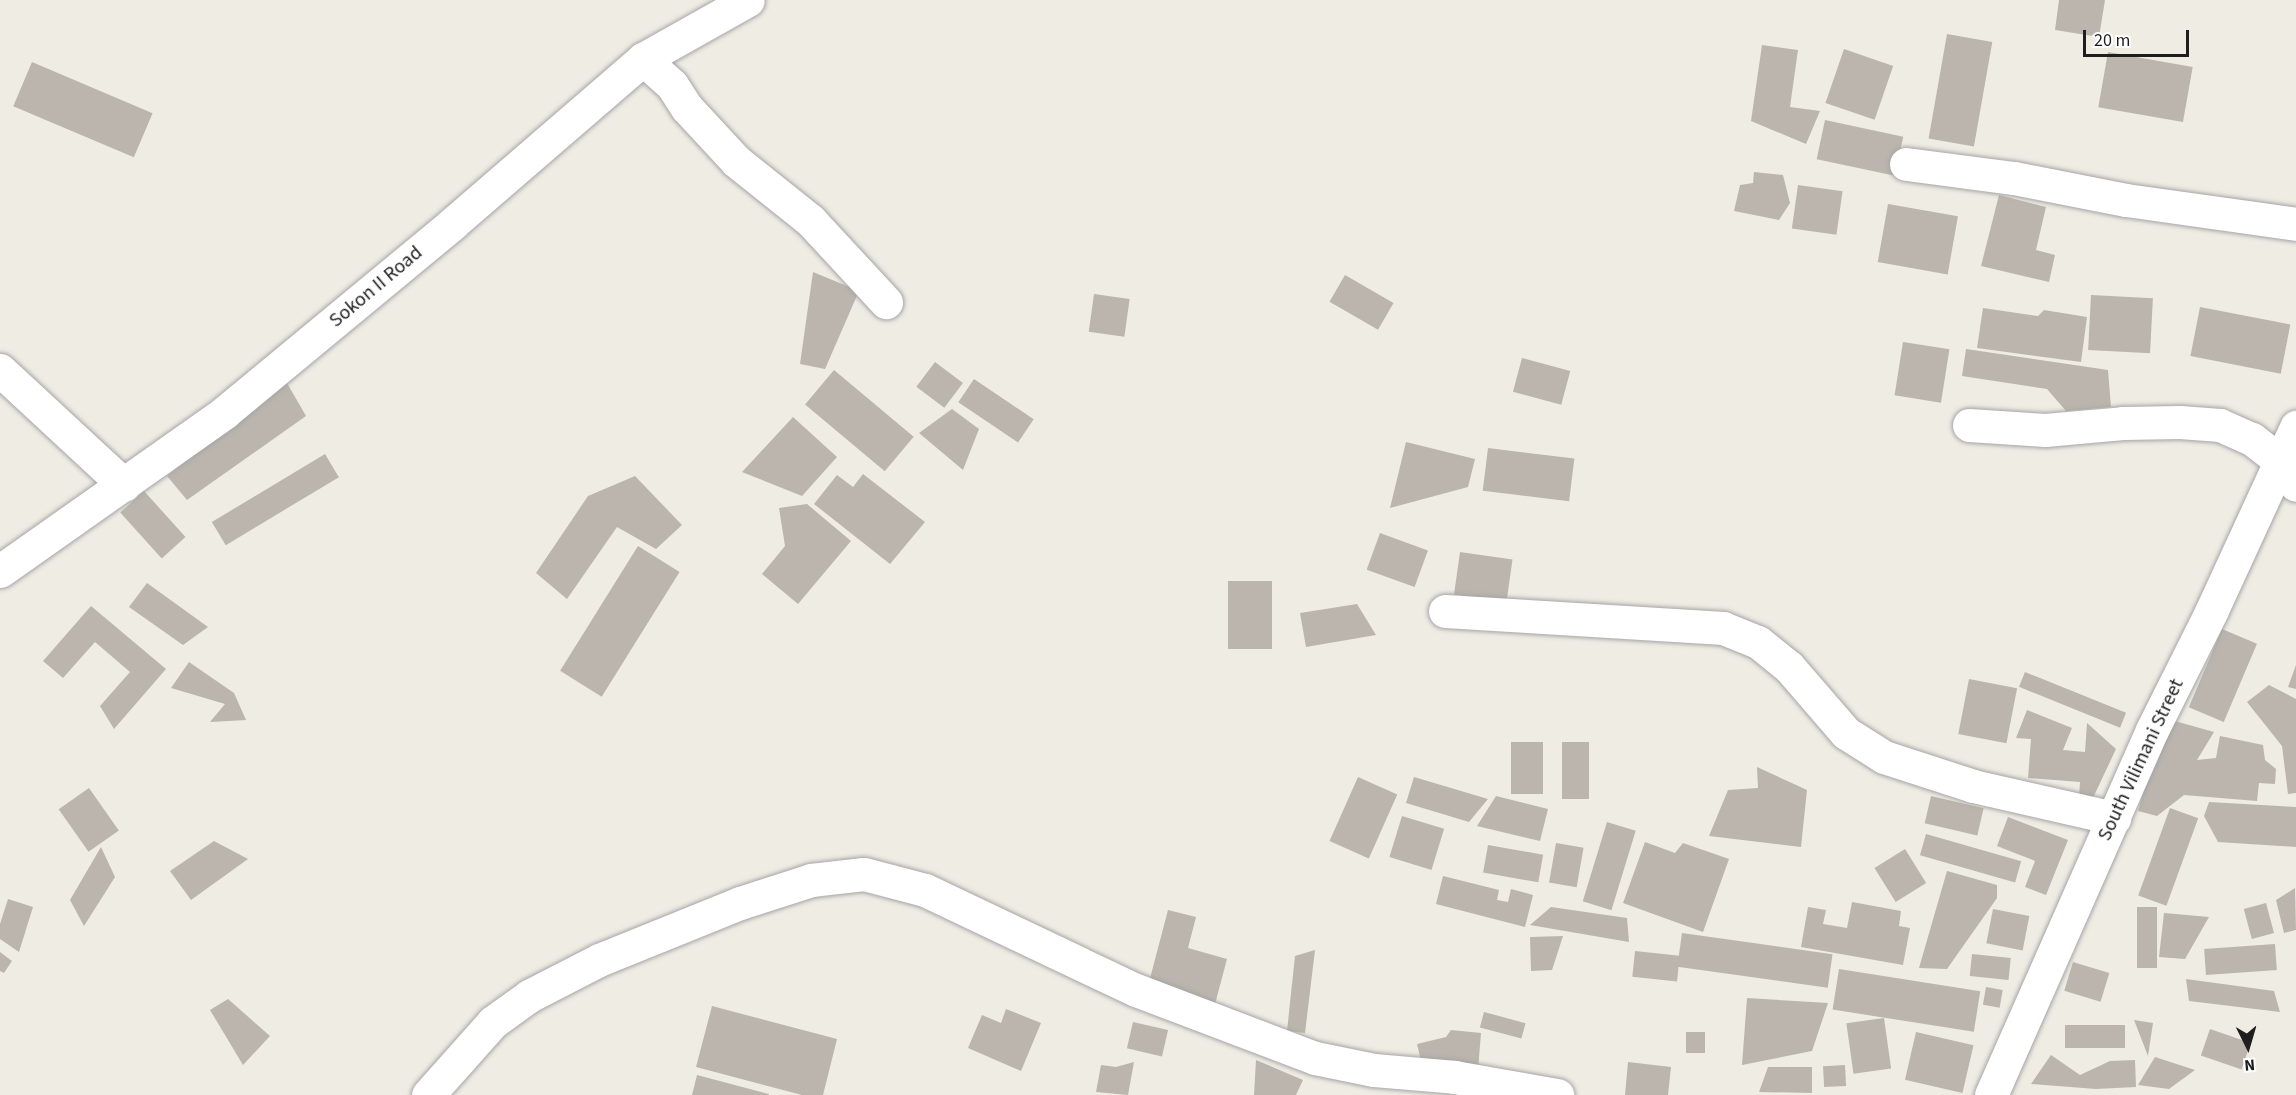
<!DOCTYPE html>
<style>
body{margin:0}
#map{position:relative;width:2296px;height:1095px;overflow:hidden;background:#efece4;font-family:"Source Sans 3",sans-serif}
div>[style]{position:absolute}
.building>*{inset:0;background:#bbb5ad;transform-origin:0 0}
.roads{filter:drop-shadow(0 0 2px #a5a5a5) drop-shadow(0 0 2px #a5a5a5)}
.minor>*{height:33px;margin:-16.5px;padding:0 16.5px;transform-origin:16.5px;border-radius:16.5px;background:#fff}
span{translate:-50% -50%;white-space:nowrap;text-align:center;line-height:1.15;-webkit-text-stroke:5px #fff;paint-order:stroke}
.street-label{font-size:20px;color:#1e1e1e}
.north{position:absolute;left:2218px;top:1017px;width:60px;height:60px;-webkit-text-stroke:4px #fff;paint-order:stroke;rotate:175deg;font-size:16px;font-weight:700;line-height:24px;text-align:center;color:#1e1e1e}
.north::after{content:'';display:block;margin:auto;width:21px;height:27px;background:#1e1e1e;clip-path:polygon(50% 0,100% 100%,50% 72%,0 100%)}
.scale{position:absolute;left:2083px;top:30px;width:106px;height:27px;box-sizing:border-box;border:3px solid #1e1e1e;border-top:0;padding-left:8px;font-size:18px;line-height:21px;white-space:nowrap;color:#1e1e1e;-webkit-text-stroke:4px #fff;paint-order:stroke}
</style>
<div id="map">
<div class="building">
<i style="clip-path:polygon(2059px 0,2105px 0,2099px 37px,2055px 30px)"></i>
<i style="left:1947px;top:34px;width:46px;height:106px;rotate:10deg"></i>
<i style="clip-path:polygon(1762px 45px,1798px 50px,1790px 107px,1820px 111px,1806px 144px,1751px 121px)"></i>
<i style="left:1844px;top:49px;width:52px;height:57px;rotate:19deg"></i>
<i style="left:2108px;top:52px;width:86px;height:56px;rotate:10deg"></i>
<i style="left:32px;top:62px;width:131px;height:48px;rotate:23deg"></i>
<i style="left:1825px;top:120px;width:80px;height:40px;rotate:12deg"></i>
<i style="clip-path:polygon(1754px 172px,1783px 175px,1790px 203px,1779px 220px,1734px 211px,1740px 185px,1753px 183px)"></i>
<i style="left:1798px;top:185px;width:45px;height:44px;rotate:8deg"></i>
<i style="clip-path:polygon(1999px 195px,2046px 207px,2036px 250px,2055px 255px,2049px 282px,1981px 266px)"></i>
<i style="left:1888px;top:204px;width:71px;height:59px;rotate:10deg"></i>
<i style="clip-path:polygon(813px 272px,859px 291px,825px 369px,800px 364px)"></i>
<i style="left:1345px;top:275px;width:56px;height:31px;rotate:30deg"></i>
<i style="left:1094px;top:294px;width:36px;height:38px;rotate:8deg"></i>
<i style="left:2091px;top:295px;width:62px;height:55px;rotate:3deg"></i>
<i style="left:2200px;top:307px;width:92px;height:50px;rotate:11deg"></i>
<i style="clip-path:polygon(1983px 308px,2038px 316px,2044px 310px,2087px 317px,2081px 362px,1977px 348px)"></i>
<i style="left:1903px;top:342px;width:47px;height:54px;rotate:9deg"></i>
<i style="clip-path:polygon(1966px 349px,2108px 370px,2111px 407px,2066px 411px,2047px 389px,1962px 376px)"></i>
<i style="left:1522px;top:358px;width:50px;height:35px;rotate:15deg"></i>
<i style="left:935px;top:362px;width:35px;height:31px;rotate:37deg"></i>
<i style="left:834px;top:370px;width:104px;height:45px;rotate:40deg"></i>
<i style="left:974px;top:379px;width:72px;height:28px;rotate:34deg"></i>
<i style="clip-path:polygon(287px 383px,306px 416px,187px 500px,167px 476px)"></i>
<i style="clip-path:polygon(952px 409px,979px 429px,963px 470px,919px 433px)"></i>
<i style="clip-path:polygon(793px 417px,837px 457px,802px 496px,742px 472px)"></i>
<i style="clip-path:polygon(1406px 442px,1475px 459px,1468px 487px,1390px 508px)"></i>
<i style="left:1488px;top:448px;width:87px;height:43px;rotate:7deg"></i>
<i style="left:325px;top:454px;width:27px;height:132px;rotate:59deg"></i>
<i style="clip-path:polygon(863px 474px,925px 522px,890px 564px,814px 504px,837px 475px,853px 487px)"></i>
<i style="clip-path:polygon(635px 476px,682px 525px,656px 549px,617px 527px,567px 599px,536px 573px,588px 496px)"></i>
<i style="left:144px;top:491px;width:62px;height:32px;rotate:48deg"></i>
<i style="clip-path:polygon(807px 504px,851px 541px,798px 604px,762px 574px,785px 546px,779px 508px)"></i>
<i style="left:1380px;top:533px;width:51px;height:39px;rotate:20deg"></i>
<i style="left:638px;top:546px;width:49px;height:147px;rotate:32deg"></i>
<i style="left:1460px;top:552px;width:53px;height:43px;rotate:8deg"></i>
<i style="left:1228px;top:581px;width:44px;height:68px"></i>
<i style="clip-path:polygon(147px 583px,208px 627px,183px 645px,129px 607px)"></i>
<i style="clip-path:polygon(1357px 604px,1376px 635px,1306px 647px,1300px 613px)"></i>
<i style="clip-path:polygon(91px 606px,166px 669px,114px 729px,100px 706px,130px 672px,95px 642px,63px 678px,43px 661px)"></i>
<i style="left:2222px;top:629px;width:38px;height:85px;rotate:23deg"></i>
<i style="clip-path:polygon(189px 662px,234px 693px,246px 720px,210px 722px,225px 704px,171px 688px)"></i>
<i style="clip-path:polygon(2296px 665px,2296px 689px,2288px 687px)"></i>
<i style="left:2025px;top:672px;width:109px;height:16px;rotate:22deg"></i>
<i style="left:1969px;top:679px;width:49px;height:56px;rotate:11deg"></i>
<i style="clip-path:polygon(2269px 685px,2296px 699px,2296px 793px,2288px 794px,2282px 746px,2247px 702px)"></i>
<i style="clip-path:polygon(2027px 710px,2072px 728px,2063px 750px,2085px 752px,2087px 723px,2116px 749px,2093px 798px,2079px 797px,2080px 782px,2028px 778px,2031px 739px,2016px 738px)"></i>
<i style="clip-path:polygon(2164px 718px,2214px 732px,2197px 760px,2216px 758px,2220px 736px,2263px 745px,2265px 760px,2276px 769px,2275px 784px,2259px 783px,2257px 801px,2184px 795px,2157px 816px,2138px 811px)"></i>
<i style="left:1511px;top:742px;width:32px;height:52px"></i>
<i style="left:1562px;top:742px;width:27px;height:57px"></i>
<i style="clip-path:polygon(1757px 767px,1807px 790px,1801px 847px,1709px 836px,1728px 790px,1758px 788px)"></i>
<i style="left:1358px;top:777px;width:43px;height:70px;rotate:24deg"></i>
<i style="clip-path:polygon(1414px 777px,1488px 799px,1469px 822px,1406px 803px)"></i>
<i style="left:89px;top:788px;width:52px;height:37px;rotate:55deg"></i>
<i style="clip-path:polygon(1496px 796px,1548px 809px,1540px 841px,1477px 826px)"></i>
<i style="left:1931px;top:796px;width:54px;height:28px;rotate:13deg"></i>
<i style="clip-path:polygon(2209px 802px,2296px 807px,2296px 847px,2218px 842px,2204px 816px)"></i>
<i style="left:2170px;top:808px;width:30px;height:93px;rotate:20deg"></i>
<i style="left:1402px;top:816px;width:44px;height:43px;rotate:17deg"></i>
<i style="clip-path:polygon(2008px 817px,2068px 840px,2046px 895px,2025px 887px,2035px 861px,1997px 846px)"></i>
<i style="left:1607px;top:822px;width:30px;height:83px;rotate:17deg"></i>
<i style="left:1926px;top:834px;width:99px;height:22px;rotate:16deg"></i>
<i style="clip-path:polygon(214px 841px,248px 859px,191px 900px,170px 871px)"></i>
<i style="clip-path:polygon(1645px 842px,1675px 853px,1683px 843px,1729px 859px,1703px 932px,1623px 903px)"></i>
<i style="left:1556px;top:843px;width:28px;height:40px;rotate:10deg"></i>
<i style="left:1488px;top:845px;width:56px;height:28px;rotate:10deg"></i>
<i style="clip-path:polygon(101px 847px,115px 877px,84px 926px,70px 900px)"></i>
<i style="left:1905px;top:849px;width:40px;height:36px;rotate:58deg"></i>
<i style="clip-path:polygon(1947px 871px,1997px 885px,1997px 898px,1947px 969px,1919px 968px)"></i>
<i style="clip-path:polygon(1443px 876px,1499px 890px,1497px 900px,1508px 902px,1511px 889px,1533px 895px,1525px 927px,1436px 904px)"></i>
<i style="clip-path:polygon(2295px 888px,2296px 930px,2284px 933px,2276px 900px)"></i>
<i style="clip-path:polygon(8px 899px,33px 907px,19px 952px,0 939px,0 924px)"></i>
<i style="clip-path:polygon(1852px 902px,1901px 911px,1899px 926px,1910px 928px,1903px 965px,1801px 947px,1808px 907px,1826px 910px,1823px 924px,1847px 928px)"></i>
<i style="left:2266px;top:903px;width:31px;height:23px;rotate:75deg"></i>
<i style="clip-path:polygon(1551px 907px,1627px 918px,1629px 942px,1530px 925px)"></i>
<i style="left:2137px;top:907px;width:20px;height:61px"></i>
<i style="left:1993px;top:909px;width:37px;height:35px;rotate:11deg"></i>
<i style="clip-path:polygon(1168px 910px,1196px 917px,1188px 948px,1227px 959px,1215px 1004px,1148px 986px)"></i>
<i style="clip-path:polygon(2164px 913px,2209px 917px,2185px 959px,2159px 957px)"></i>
<i style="left:1682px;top:933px;width:152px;height:34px;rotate:8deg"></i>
<i style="clip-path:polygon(1563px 936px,1552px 970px,1531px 971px,1530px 937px)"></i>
<i style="left:2275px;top:944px;width:26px;height:71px;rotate:86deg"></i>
<i style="clip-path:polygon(1315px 950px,1305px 1033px,1287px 1031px,1295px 956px)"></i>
<i style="left:1635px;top:951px;width:45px;height:26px;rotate:6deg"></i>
<i style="clip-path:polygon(0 952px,12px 961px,4px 973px,0 971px)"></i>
<i style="left:1972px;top:954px;width:39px;height:22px;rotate:6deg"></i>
<i style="left:2073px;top:962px;width:38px;height:30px;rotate:17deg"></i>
<i style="left:1839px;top:969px;width:143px;height:41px;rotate:9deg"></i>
<i style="clip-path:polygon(2186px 979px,2274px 991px,2280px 1012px,2189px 1001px)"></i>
<i style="left:1986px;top:987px;width:17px;height:18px;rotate:10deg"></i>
<i style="clip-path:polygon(1747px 998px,1828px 1003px,1812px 1051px,1742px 1065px)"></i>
<i style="clip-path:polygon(228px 999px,270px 1036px,243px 1065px,210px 1010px)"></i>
<i style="clip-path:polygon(712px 1006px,837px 1039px,823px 1095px,802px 1095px,696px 1067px)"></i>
<i style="clip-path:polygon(1006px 1009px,1041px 1023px,1021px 1071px,968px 1048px,982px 1015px,1001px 1023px)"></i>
<i style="left:1484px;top:1012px;width:43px;height:16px;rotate:15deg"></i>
<i style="left:1884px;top:1018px;width:51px;height:38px;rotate:82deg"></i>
<i style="clip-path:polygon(2134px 1020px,2153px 1023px,2148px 1056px)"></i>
<i style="left:1133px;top:1022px;width:36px;height:27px;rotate:13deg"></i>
<i style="left:2065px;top:1025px;width:60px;height:23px"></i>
<i style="left:2210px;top:1029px;width:43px;height:28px;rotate:19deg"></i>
<i style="clip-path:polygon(1451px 1030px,1481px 1033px,1478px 1070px,1422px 1065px,1417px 1044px,1446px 1037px)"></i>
<i style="left:1686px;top:1032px;width:19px;height:21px"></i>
<i style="left:1916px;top:1032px;width:59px;height:49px;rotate:13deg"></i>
<i style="clip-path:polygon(2051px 1055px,2080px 1075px,2110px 1061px,2135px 1060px,2136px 1087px,2096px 1089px,2031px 1084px)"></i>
<i style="clip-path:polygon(2155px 1057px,2195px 1070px,2169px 1089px,2138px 1085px)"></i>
<i style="clip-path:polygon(1256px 1060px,1303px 1080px,1296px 1095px,1254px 1095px)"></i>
<i style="clip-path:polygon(1134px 1062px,1128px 1095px,1096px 1092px,1101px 1065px,1116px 1067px)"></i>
<i style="clip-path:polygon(1628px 1062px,1671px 1067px,1668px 1095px,1625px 1095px)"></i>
<i style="left:1845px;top:1065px;width:21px;height:22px;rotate:87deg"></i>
<i style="clip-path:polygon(1768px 1067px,1812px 1067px,1812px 1093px,1759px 1092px)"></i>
<i style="clip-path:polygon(697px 1075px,769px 1094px,769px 1095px,692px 1095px)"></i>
</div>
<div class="roads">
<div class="minor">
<i style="left:643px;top:59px;width:39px;rotate:42deg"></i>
<i style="left:672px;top:85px;width:27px;rotate:57deg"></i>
<i style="left:687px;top:108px;width:72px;rotate:47.2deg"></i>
<i style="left:736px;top:161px;width:95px;rotate:38.6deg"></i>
<i style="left:810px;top:220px;width:112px;rotate:47.2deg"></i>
<i style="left:1906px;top:164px;width:109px;rotate:7.4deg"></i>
<i style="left:2014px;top:178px;width:114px;rotate:11.1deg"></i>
<i style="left:2126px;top:200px;width:172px;rotate:8deg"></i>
<i style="left:0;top:370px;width:169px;rotate:42.8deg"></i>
<i style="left:1969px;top:425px;width:76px;rotate:3.8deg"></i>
<i style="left:2045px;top:430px;width:78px;rotate:-5.1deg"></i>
<i style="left:2123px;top:423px;width:57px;rotate:-1deg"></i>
<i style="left:2180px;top:422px;width:40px;rotate:4.3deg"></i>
<i style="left:2220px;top:425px;width:35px;rotate:24deg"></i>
<i style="left:2252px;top:439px;width:37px;rotate:38deg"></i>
<i style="left:2281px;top:462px;width:27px;rotate:57deg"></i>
<i style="left:0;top:571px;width:276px;rotate:-35.2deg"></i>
<i style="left:225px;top:412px;width:295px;rotate:-39.6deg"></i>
<i style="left:452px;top:224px;width:252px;rotate:-40.8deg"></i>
<i style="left:643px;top:59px;width:120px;rotate:-29.3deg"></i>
<i style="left:1445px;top:611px;width:279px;rotate:3.5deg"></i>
<i style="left:1723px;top:628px;width:38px;rotate:22deg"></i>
<i style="left:1758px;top:642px;width:40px;rotate:39deg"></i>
<i style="left:1789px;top:667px;width:87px;rotate:49.2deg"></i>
<i style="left:1846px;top:733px;width:45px;rotate:32.3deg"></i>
<i style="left:1884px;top:757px;width:94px;rotate:18deg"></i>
<i style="left:1973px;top:786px;width:145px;rotate:12.8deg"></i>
<i style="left:428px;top:1095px;width:98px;rotate:-48.3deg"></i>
<i style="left:493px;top:1022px;width:44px;rotate:-35.8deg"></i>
<i style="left:529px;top:996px;width:79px;rotate:-27.2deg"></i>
<i style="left:599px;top:960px;width:152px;rotate:-22deg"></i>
<i style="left:740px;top:903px;width:75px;rotate:-17.9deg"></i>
<i style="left:811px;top:880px;width:53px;rotate:-6.5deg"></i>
<i style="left:864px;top:874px;width:63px;rotate:14.7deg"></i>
<i style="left:925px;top:890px;width:233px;rotate:25.4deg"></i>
<i style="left:1136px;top:990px;width:191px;rotate:20.8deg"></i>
<i style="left:1315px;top:1058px;width:60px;rotate:11.5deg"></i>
<i style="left:1374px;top:1070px;width:81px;rotate:4.9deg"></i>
<i style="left:1455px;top:1077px;width:104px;rotate:10deg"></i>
<i style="left:1991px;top:1095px;width:399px;rotate:-66.2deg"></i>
<i style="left:2152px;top:730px;width:132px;rotate:-63.4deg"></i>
<i style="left:2211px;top:612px;width:204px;rotate:-65.3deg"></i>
</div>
</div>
<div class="street-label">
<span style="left:376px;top:287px;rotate:-40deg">Sokon II Road</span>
<span style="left:2141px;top:760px;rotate:-65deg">South Vilimani Street</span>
</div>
<div class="north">N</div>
<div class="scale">20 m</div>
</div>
